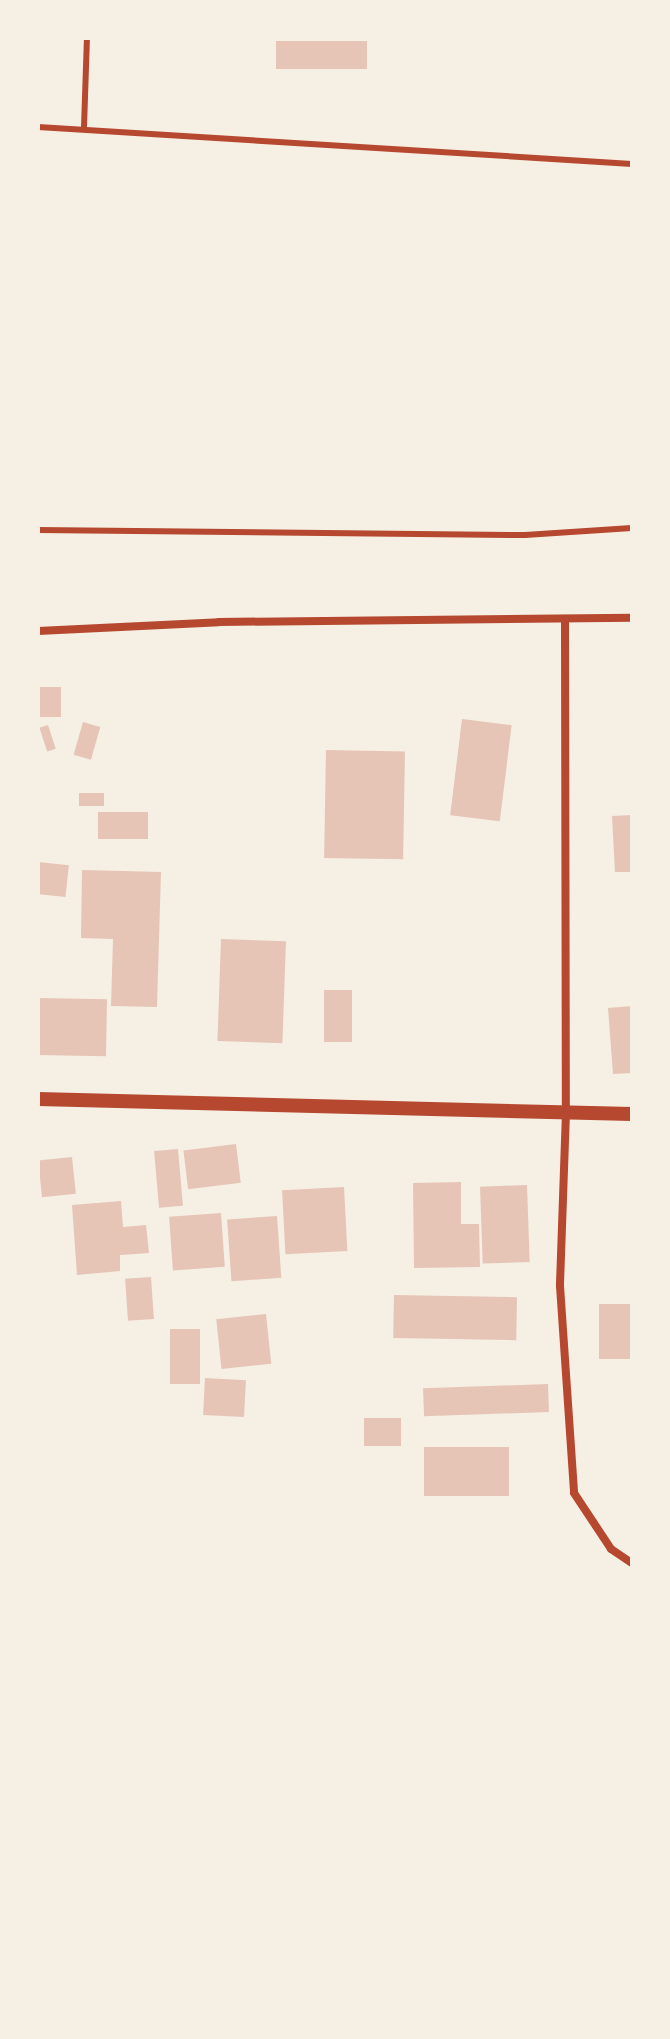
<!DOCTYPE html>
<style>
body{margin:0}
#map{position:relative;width:670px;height:2039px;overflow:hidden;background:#f6efe4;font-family:"Zilla Slab",serif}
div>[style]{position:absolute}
.building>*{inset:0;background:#e6c5b7;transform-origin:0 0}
.service>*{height:6px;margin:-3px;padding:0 3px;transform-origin:3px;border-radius:3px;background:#b5482f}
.minor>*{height:8px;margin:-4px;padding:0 4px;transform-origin:4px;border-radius:4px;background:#b5482f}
.tertiary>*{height:14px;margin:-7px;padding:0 7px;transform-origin:7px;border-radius:7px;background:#b5482f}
span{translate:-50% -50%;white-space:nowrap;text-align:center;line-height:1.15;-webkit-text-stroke:7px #f6efe4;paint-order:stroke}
.frame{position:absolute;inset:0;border:40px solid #f6efe4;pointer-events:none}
</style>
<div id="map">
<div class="building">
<i style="left:367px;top:41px;width:28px;height:91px;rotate:90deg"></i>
<i style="left:38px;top:687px;width:23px;height:30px"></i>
<i style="left:462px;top:719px;width:50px;height:97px;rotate:7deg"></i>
<i style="left:83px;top:722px;width:18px;height:34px;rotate:16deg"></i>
<i style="left:48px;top:725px;width:25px;height:9px;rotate:72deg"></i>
<i style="left:326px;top:750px;width:79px;height:108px;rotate:1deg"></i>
<i style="left:79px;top:793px;width:25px;height:13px"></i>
<i style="left:148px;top:812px;width:27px;height:50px;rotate:90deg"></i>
<i style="clip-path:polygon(632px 815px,632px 872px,615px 872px,612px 816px)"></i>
<i style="left:38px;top:862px;width:31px;height:32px;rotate:6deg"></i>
<i style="clip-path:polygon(82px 870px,161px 872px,157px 1007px,111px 1006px,113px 939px,81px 938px)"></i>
<i style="left:221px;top:939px;width:65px;height:102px;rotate:2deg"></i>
<i style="left:352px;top:990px;width:52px;height:28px;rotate:90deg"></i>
<i style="left:38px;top:998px;width:69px;height:57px;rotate:1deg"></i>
<i style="clip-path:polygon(632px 1006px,632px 1073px,613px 1074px,608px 1008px)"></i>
<i style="left:236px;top:1144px;width:39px;height:53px;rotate:83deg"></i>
<i style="left:178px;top:1149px;width:57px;height:24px;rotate:85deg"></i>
<i style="left:72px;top:1157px;width:37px;height:34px;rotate:84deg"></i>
<i style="clip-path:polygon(461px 1182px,461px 1224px,479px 1224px,480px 1267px,414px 1268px,413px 1183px)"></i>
<i style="left:527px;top:1185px;width:77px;height:47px;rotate:88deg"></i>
<i style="left:344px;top:1187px;width:64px;height:62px;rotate:87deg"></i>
<i style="clip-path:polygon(121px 1201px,123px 1227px,146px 1225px,149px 1253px,120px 1255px,120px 1271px,77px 1275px,72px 1205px)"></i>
<i style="left:221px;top:1213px;width:54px;height:52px;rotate:86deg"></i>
<i style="left:277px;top:1216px;width:62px;height:50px;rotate:86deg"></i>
<i style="left:151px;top:1277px;width:42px;height:26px;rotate:86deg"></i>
<i style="left:394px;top:1295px;width:123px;height:43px;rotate:1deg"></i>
<i style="left:632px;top:1304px;width:55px;height:33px;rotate:90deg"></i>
<i style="left:266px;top:1314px;width:50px;height:50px;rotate:84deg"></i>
<i style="left:170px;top:1329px;width:30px;height:55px"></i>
<i style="left:205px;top:1378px;width:41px;height:37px;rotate:3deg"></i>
<i style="left:548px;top:1384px;width:28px;height:125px;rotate:88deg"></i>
<i style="left:401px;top:1418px;width:28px;height:37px;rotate:90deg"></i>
<i style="left:424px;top:1447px;width:85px;height:49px"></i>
</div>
<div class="service">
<i style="left:38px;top:127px;width:595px;rotate:3.56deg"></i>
<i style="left:84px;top:127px;width:89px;rotate:-88.1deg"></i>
<i style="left:38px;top:530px;width:487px;rotate:0.6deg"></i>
<i style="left:525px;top:535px;width:107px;rotate:-3.7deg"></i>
</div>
<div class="minor">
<i style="left:565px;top:619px;width:493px;rotate:89.9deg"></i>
<i style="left:566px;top:1112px;width:174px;rotate:92deg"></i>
<i style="left:560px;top:1286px;width:207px;rotate:86.1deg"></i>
<i style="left:574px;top:1493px;width:67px;rotate:56.5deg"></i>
<i style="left:611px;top:1549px;width:25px;rotate:34deg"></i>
<i style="left:38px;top:631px;width:181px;rotate:-2.8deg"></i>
<i style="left:219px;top:622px;width:413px;rotate:-0.6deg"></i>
</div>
<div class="tertiary">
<i style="left:38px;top:1099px;width:594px;rotate:1.45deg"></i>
</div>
<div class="frame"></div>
</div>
